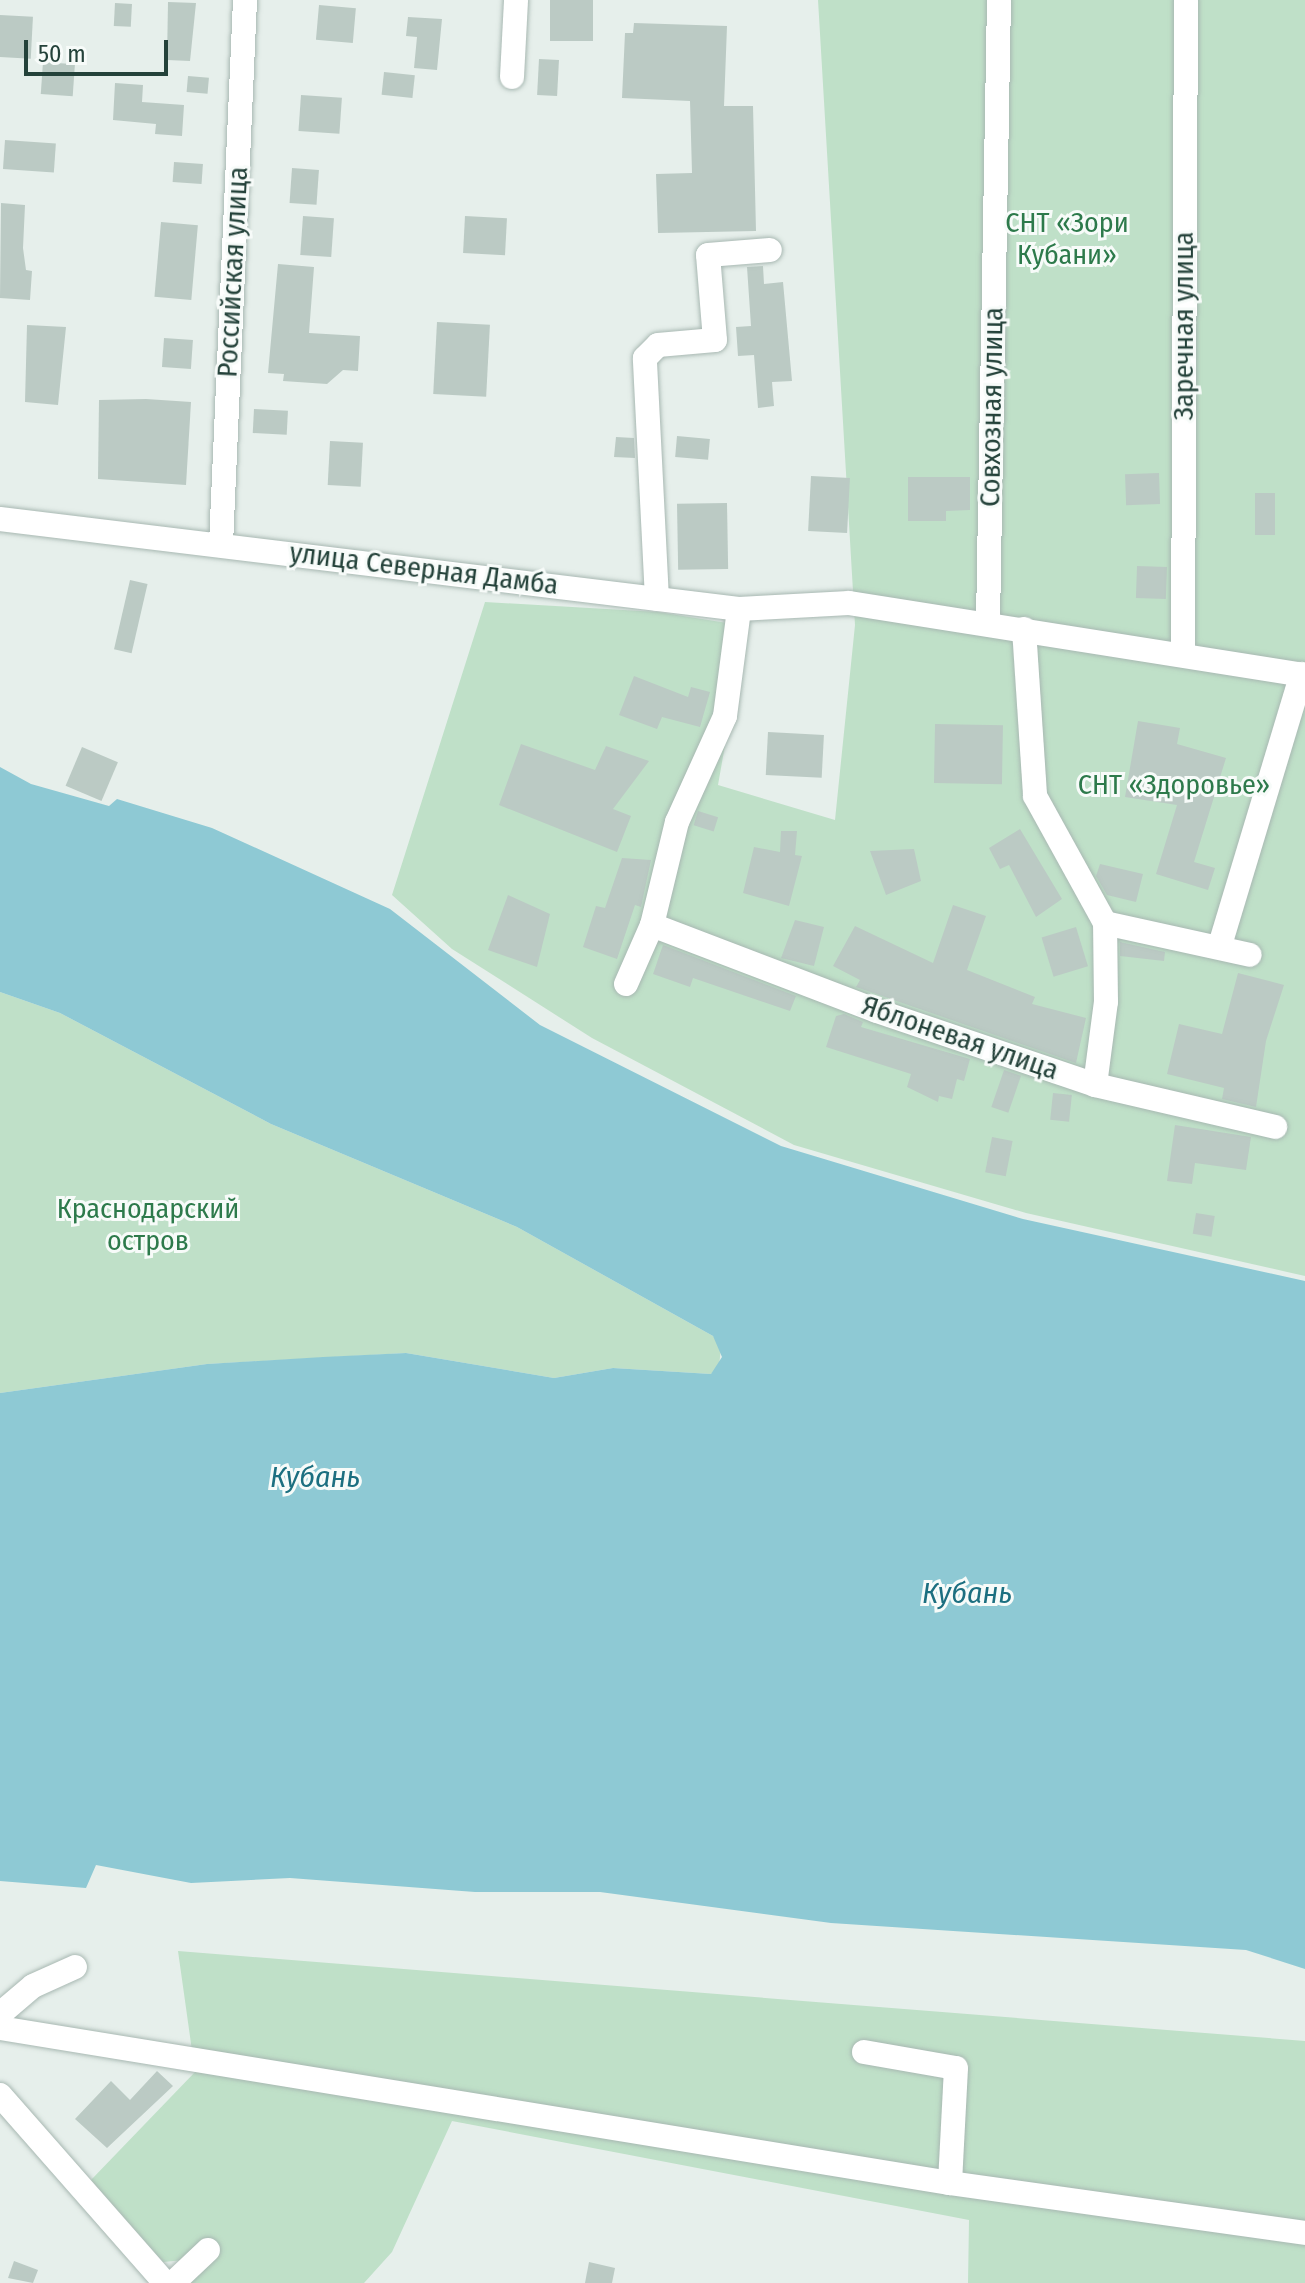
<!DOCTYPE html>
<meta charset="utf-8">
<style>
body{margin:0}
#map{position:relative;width:1305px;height:2283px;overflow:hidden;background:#e6efeb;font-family:"Fira Sans Condensed",sans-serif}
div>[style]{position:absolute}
.green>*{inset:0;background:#bfe0c8}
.water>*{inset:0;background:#8ec9d4}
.building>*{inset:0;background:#bbcac4;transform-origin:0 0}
.roads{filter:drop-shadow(0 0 2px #a8b8b2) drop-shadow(0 0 2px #a8b8b2)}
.minor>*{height:24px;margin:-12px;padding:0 12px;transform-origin:12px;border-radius:12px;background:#fff}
span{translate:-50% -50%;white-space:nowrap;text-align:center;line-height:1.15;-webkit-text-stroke:6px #f7fbf9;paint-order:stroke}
.park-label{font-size:28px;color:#2d7a4b}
.street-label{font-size:28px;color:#24423a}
.water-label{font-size:30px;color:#1c6f80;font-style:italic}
.scale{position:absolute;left:24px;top:40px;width:144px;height:36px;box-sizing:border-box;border:4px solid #24423a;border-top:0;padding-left:10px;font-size:24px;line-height:28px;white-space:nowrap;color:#24423a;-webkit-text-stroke:6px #f7fbf9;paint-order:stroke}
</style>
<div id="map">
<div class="green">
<i style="clip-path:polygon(818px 0,1305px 0,1305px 1276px,1026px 1213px,794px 1145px,592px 1038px,452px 949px,392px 895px,485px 602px,658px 612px,746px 626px,718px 785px,835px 820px,855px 625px)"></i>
<i style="clip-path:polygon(0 992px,60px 1013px,271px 1124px,517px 1227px,713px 1336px,721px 1347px,719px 1367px,711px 1374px,613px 1368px,554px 1378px,406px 1353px,207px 1364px,0 1393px)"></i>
<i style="clip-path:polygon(178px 1951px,1305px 2041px,1305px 2283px,968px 2283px,969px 2220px,452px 2121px,392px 2252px,364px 2283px,190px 2283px,185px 2260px,163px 2262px,91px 2180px,195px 2072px)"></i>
</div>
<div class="water">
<i style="clip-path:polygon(0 767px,31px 784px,109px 806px,117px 799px,212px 828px,390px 909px,540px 1025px,781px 1146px,1023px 1219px,1305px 1281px,1305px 1969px,1246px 1950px,831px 1923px,600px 1892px,475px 1892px,290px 1878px,191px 1883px,96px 1865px,86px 1888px,0 1881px,0 1393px,207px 1364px,323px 1357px,406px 1353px,554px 1378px,613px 1368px,711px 1374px,722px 1357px,713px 1336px,517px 1227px,271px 1124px,60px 1013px,0 992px)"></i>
</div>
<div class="building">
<i style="left:550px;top:0;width:43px;height:41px"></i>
<i style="clip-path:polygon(168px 2px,196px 3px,190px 61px,167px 60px)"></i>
<i style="left:115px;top:3px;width:17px;height:23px;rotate:3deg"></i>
<i style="left:319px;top:5px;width:37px;height:35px;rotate:5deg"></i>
<i style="left:0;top:15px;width:33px;height:42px;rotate:3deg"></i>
<i style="clip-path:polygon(408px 17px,442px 19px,437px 70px,414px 68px,417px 37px,406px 36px)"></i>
<i style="clip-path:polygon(634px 23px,727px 26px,724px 106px,753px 106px,756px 231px,658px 233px,656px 174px,692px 173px,690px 101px,622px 98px,625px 33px,633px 33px)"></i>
<i style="left:539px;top:59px;width:20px;height:36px;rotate:3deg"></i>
<i style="left:43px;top:62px;width:32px;height:32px;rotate:4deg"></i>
<i style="left:384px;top:72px;width:31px;height:23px;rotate:6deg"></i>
<i style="left:188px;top:76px;width:21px;height:16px;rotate:5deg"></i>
<i style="clip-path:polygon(115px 83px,143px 85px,142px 102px,184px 105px,182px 136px,155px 134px,156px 124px,113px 120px)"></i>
<i style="left:301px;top:95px;width:41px;height:36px;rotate:4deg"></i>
<i style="left:5px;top:140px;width:51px;height:29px;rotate:4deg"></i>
<i style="left:174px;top:162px;width:29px;height:20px;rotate:4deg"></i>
<i style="left:292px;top:168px;width:27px;height:35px;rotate:4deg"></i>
<i style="clip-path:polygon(1px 203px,25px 205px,23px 248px,26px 270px,32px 271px,30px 300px,0 298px)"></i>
<i style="left:303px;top:216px;width:31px;height:39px;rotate:4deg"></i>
<i style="left:465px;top:216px;width:42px;height:37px;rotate:3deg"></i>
<i style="left:161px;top:222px;width:37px;height:75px;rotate:5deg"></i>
<i style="clip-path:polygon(278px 264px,314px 267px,309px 333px,360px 336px,358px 371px,343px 370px,327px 384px,283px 381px,284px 374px,268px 373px)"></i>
<i style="clip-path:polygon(763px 266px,764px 284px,783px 282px,792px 381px,772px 382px,774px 406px,758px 408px,754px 355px,738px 356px,736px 327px,751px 326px,747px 267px)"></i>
<i style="left:437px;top:322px;width:53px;height:72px;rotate:3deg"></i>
<i style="clip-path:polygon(27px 325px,66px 327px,58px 405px,25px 402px)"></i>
<i style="left:164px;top:338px;width:29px;height:29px;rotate:4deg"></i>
<i style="clip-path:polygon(146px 399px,191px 402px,186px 485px,98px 479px,99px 400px)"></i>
<i style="left:254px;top:409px;width:34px;height:24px;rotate:3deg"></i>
<i style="left:677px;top:436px;width:33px;height:21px;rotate:5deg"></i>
<i style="clip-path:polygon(616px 437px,634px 438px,635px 458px,614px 457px)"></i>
<i style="left:330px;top:441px;width:33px;height:44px;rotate:3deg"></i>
<i style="left:1159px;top:473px;width:31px;height:34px;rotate:88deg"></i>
<i style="left:811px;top:476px;width:39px;height:55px;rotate:3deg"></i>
<i style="clip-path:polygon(908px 477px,970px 477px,970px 510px,946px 511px,946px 521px,908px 521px)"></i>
<i style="left:1275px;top:493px;width:42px;height:20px;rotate:90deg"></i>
<i style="left:727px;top:503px;width:66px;height:50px;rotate:89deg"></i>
<i style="left:1137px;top:566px;width:30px;height:32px;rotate:2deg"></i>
<i style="left:130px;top:580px;width:18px;height:71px;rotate:13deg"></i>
<i style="clip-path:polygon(634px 676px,688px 697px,691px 687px,710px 692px,700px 727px,662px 717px,657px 729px,619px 715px)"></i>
<i style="clip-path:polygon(1138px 721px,1180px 728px,1177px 744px,1226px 758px,1194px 862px,1215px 868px,1208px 890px,1156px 874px,1177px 805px,1125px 797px)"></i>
<i style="left:935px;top:724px;width:68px;height:59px;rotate:1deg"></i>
<i style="left:768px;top:732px;width:56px;height:43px;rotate:3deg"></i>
<i style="clip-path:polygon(521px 744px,595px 770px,606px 746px,649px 761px,613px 809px,631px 816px,617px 852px,499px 805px)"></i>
<i style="left:82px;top:747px;width:39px;height:42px;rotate:23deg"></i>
<i style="left:698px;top:811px;width:21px;height:15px;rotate:17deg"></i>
<i style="clip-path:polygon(1020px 829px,1062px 899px,1036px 917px,1009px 865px,1000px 869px,989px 848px)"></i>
<i style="clip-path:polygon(781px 831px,797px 831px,795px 855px,802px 856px,789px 906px,743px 893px,754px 847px,780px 852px)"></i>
<i style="clip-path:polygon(914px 849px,921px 881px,886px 895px,870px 851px)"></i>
<i style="clip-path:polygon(622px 858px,651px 860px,641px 907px,635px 905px,617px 959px,583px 947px,596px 906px,605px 908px)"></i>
<i style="clip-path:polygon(1100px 864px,1143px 874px,1136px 902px,1107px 895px,1096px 876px)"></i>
<i style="clip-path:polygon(508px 895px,550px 914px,537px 967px,488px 950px)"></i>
<i style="clip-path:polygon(953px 905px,986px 916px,967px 970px,1035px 997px,1032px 1004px,1086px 1018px,1076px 1063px,856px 987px,860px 980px,833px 966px,855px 926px,933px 963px)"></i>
<i style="clip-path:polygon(795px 920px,824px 927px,814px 966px,781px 958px)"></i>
<i style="left:1076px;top:927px;width:41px;height:36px;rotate:73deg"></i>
<i style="clip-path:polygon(1120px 942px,1165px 952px,1164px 961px,1120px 956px)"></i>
<i style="clip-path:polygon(663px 945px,796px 996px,790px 1011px,693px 978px,690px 987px,653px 974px)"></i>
<i style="clip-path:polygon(1238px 973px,1284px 985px,1266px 1041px,1256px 1107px,1222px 1099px,1224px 1088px,1167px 1074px,1179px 1024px,1222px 1034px)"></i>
<i style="clip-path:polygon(844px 1014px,863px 1022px,861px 1027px,970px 1059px,964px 1081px,957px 1079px,952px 1099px,939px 1096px,938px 1102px,907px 1087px,911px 1074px,826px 1047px,836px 1016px)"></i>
<i style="left:1004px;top:1070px;width:18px;height:39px;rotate:19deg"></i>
<i style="left:1053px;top:1093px;width:19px;height:27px;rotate:6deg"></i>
<i style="clip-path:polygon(1175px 1125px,1251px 1137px,1246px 1170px,1195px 1163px,1192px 1184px,1167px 1181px)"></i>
<i style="left:992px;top:1137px;width:21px;height:36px;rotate:11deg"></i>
<i style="left:1196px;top:1213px;width:19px;height:21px;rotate:9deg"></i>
<i style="clip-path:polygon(157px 2071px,173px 2086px,107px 2148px,75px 2119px,111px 2081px,130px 2100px)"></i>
<i style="clip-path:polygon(14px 2261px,38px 2270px,33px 2283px,8px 2278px)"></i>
<i style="clip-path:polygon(589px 2262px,615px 2268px,612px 2283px,585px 2283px)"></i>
</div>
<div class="roads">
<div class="minor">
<i style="left:512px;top:77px;width:77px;rotate:-87deg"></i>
<i style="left:0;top:519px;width:744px;rotate:6.94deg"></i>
<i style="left:739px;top:609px;width:110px;rotate:-3.1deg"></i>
<i style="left:849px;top:603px;width:462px;rotate:9deg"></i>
<i style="left:221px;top:544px;width:545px;rotate:-87.47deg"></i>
<i style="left:657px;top:599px;width:241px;rotate:-92.9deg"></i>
<i style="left:645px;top:358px;width:18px;rotate:-45deg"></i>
<i style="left:658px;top:345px;width:57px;rotate:-5deg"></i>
<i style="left:715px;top:340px;width:85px;rotate:-94.7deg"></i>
<i style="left:708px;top:255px;width:62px;rotate:-4.6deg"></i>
<i style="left:988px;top:622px;width:622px;rotate:-88.99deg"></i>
<i style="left:1024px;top:629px;width:167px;rotate:86.2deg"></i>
<i style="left:1035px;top:796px;width:145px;rotate:61.1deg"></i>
<i style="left:1105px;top:923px;width:148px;rotate:12.4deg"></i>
<i style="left:1183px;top:652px;width:652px;rotate:-89.74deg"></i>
<i style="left:652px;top:925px;width:241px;rotate:20.9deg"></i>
<i style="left:877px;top:1011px;width:230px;rotate:18.7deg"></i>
<i style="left:1095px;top:1085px;width:185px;rotate:13.1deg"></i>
<i style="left:1220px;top:945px;width:283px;rotate:-73.2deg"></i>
<i style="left:626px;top:984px;width:64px;rotate:-66.2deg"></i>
<i style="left:652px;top:925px;width:106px;rotate:-76.4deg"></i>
<i style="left:677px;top:822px;width:116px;rotate:-65.6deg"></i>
<i style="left:725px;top:716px;width:108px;rotate:-82.5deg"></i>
<i style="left:1095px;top:1085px;width:84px;rotate:-82.5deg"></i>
<i style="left:1106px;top:1002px;width:79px;rotate:-90.7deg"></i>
<i style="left:0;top:2014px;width:43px;rotate:-40.3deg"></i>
<i style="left:33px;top:1986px;width:46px;rotate:-24.3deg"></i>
<i style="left:0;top:2028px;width:963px;rotate:9.27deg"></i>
<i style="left:950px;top:2183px;width:359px;rotate:8deg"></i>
<i style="left:864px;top:2052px;width:93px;rotate:9.9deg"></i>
<i style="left:956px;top:2068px;width:115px;rotate:93deg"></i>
<i style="left:0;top:2095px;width:250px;rotate:48.7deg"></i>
<i style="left:173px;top:2283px;width:48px;rotate:-43.3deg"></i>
</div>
</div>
<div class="park-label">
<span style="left:1067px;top:239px">СНТ «Зори<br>Кубани»</span>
<span style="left:1174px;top:785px">СНТ «Здоровье»</span>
<span style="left:148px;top:1225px">Краснодарский<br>остров</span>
</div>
<div class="street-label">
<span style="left:233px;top:272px;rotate:-87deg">Российская улица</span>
<span style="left:1184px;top:326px;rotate:-90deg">Заречная улица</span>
<span style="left:992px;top:407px;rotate:-89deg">Совхозная улица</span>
<span style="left:424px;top:569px;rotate:7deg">улица Северная Дамба</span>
<span style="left:960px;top:1038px;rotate:19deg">Яблоневая улица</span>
</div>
<div class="water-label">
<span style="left:315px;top:1477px">Кубань</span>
<span style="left:967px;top:1593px">Кубань</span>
</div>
<div class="scale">50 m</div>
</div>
